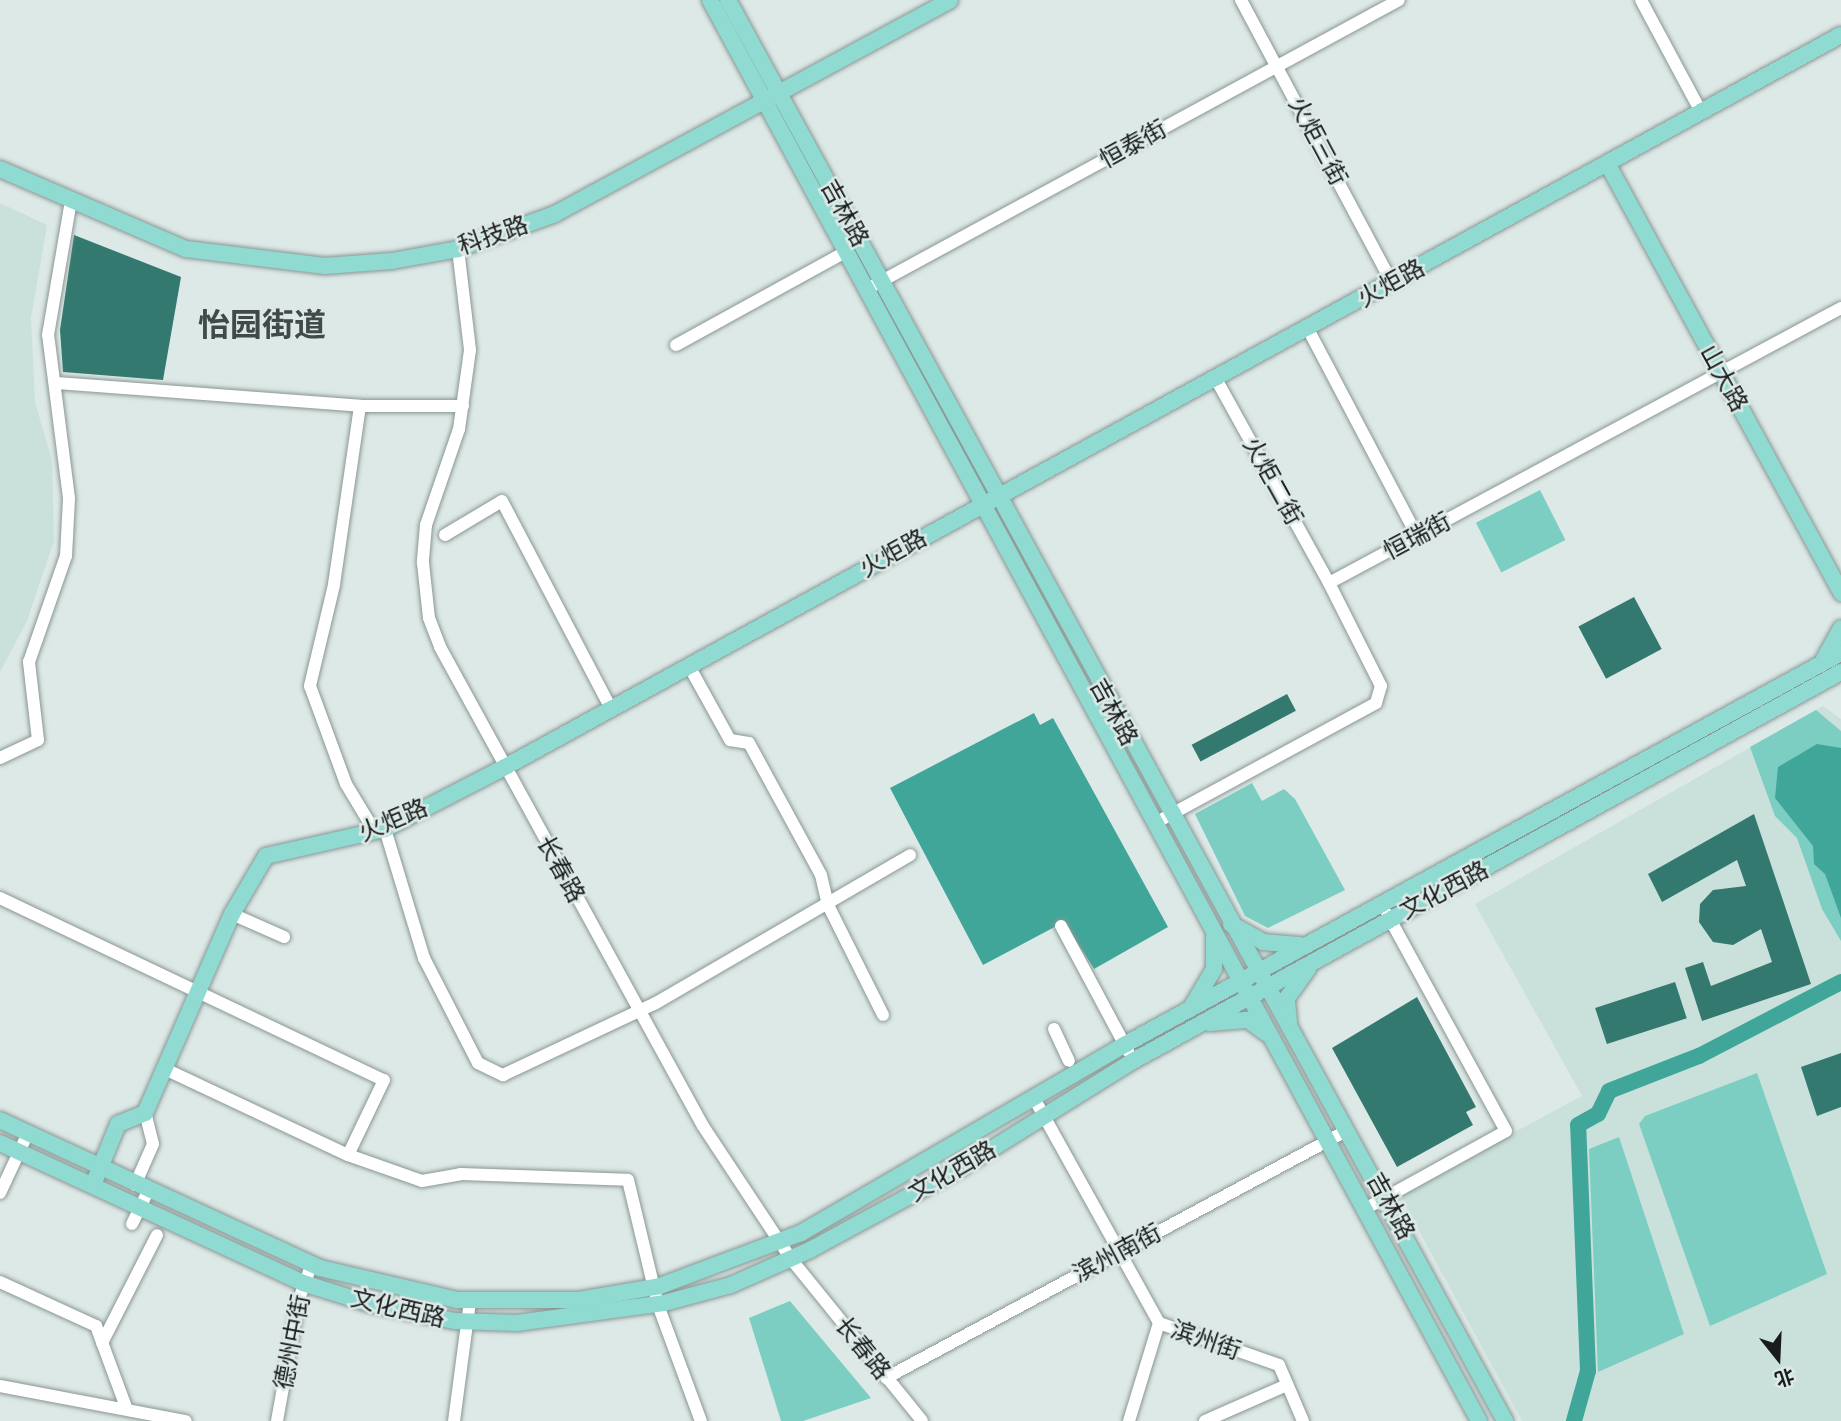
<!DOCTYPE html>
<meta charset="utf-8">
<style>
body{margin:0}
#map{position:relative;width:1841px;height:1421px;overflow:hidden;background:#dde9e7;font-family:"Asap Condensed","Noto Sans SC",sans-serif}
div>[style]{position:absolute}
.built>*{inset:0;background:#cae0db}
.green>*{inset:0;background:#7bcec1;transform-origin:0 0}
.water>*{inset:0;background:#40a699}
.river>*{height:16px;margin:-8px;padding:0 8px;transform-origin:8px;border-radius:8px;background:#40a699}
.building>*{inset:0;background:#33796f;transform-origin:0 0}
.roads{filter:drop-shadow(0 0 2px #8a9694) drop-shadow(0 0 2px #8a9694)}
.minor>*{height:12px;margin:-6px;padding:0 6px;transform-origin:6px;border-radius:6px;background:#fff}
.major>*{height:16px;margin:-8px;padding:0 8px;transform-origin:8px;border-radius:8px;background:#8fdad1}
span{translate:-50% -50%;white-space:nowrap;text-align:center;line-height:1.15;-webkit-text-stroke:5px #dde9e7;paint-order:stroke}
.street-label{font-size:24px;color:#181d1c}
.district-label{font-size:32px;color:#404a48;font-weight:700}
.north{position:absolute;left:1743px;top:1323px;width:70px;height:70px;-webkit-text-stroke:5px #dde9e7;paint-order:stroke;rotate:162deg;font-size:19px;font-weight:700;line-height:28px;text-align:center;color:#181d1c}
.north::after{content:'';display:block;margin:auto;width:24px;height:32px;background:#181d1c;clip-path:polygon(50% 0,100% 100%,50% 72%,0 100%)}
</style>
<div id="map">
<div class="built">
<i style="clip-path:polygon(0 203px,47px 225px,31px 318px,35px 402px,52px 461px,54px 541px,27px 621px,0 672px)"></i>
<i style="clip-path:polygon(1823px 706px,1841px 719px,1841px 1421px,1522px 1421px,1399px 1194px,1582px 1096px,1475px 904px)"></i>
</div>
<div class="green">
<i style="left:1540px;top:490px;width:56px;height:72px;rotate:63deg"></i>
<i style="clip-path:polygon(1816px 710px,1841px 731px,1841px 941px,1822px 909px,1797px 838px,1775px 816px,1750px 747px)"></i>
<i style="clip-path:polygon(1252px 783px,1262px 801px,1284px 789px,1295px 799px,1345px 890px,1268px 928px,1245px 916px,1195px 814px)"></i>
<i style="clip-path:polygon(1757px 1073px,1827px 1274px,1710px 1326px,1639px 1124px,1645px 1116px)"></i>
<i style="clip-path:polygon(1619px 1137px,1684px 1334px,1598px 1372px,1589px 1149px)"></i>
<i style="clip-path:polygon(790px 1301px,871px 1398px,803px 1421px,781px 1421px,749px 1318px)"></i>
</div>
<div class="water">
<i style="clip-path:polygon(1034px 713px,1040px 725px,1053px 718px,1168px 927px,1094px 969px,1064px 922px,983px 965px,890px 788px)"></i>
<i style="clip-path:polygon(1817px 744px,1841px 748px,1841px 918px,1825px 874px,1814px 864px,1813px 846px,1775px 798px,1778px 767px)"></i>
</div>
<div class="river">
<i style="left:1574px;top:1421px;width:52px;rotate:-74.4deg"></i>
<i style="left:1588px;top:1371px;width:246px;rotate:-92.3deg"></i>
<i style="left:1578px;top:1125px;width:23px;rotate:-29deg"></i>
<i style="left:1598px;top:1114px;width:25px;rotate:-64deg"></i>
<i style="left:1609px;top:1091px;width:97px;rotate:-21.3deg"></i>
<i style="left:1699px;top:1056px;width:160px;rotate:-27.5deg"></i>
</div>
<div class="building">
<i style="clip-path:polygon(74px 235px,181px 277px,163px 380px,63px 372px,60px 330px)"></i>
<i style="left:1634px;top:597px;width:59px;height:63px;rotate:62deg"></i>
<i style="left:1287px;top:694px;width:19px;height:108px;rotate:62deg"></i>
<i style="clip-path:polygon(1754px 814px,1811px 984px,1702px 1021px,1685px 968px,1703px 962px,1711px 986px,1772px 962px,1761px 929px,1733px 945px,1713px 942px,1699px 922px,1700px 904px,1713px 890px,1746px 886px,1737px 860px,1662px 902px,1648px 874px)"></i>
<i style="left:1675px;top:982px;width:38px;height:84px;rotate:72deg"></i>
<i style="clip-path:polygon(1417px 997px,1476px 1107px,1466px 1112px,1473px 1125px,1397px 1167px,1332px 1048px)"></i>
<i style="clip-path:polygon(1841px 1053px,1841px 1107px,1817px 1116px,1801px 1067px)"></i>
</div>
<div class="roads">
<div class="minor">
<i style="left:1241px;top:0;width:321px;rotate:61.9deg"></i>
<i style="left:1641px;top:0;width:125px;rotate:61.8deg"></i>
<i style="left:458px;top:249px;width:102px;rotate:83.2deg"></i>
<i style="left:470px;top:350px;width:80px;rotate:97.9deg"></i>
<i style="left:459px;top:429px;width:102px;rotate:109deg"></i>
<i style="left:426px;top:525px;width:38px;rotate:95deg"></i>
<i style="left:423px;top:563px;width:55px;rotate:83.8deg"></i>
<i style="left:429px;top:618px;width:31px;rotate:69deg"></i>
<i style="left:440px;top:647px;width:546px;rotate:61.23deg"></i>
<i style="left:703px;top:1126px;width:159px;rotate:56.5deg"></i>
<i style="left:791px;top:1259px;width:208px;rotate:51deg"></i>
<i style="left:867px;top:289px;width:605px;rotate:-28.51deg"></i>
<i style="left:1308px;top:329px;width:234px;rotate:62.2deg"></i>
<i style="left:676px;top:345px;width:195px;rotate:-28.8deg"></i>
<i style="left:1216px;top:379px;width:233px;rotate:61deg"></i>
<i style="left:57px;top:383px;width:304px;rotate:4.3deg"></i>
<i style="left:360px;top:406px;width:103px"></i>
<i style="left:360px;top:406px;width:181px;rotate:98.3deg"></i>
<i style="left:334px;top:585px;width:104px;rotate:103.4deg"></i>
<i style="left:310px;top:686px;width:104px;rotate:69.8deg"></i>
<i style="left:346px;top:784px;width:56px;rotate:58.9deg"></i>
<i style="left:445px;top:535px;width:66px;rotate:-30.8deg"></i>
<i style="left:502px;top:501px;width:235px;rotate:62.3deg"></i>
<i style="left:689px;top:666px;width:85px;rotate:61deg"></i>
<i style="left:730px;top:740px;width:19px;rotate:9deg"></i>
<i style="left:749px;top:743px;width:150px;rotate:61.4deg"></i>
<i style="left:821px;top:875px;width:31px;rotate:77deg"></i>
<i style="left:828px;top:905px;width:123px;rotate:63.4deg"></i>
<i style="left:0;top:758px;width:42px;rotate:-25.3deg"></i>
<i style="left:38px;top:740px;width:79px;rotate:-96.6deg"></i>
<i style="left:29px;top:662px;width:112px;rotate:-70.8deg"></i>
<i style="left:66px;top:556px;width:58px;rotate:-87deg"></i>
<i style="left:69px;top:498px;width:164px;rotate:-97.3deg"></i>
<i style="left:48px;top:335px;width:136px;rotate:-80.3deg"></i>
<i style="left:1157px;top:822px;width:249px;rotate:-28.5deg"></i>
<i style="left:1376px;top:703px;width:18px;rotate:-74deg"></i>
<i style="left:1381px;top:686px;width:115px;rotate:-116.8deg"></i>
<i style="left:1329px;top:583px;width:581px;rotate:-28.24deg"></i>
<i style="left:385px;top:829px;width:135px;rotate:73.2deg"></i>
<i style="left:424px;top:958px;width:118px;rotate:62.8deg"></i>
<i style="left:478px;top:1063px;width:28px;rotate:26deg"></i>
<i style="left:503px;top:1075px;width:169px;rotate:-25.2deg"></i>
<i style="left:656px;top:1003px;width:294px;rotate:-30.2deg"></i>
<i style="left:0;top:898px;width:425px;rotate:25.4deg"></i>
<i style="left:384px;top:1080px;width:83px;rotate:115.6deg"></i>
<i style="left:232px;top:914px;width:57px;rotate:23.9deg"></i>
<i style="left:1061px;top:926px;width:142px;rotate:61.8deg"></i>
<i style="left:1054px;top:1029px;width:35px;rotate:65deg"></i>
<i style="left:165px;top:1069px;width:202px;rotate:25.2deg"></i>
<i style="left:348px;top:1155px;width:78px;rotate:19.4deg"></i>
<i style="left:422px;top:1181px;width:39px;rotate:-10deg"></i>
<i style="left:460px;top:1174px;width:168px;rotate:2deg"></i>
<i style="left:628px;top:1180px;width:129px;rotate:76.5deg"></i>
<i style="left:658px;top:1305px;width:124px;rotate:69.7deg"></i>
<i style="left:1035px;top:1100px;width:255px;rotate:60.9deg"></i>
<i style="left:1159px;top:1323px;width:127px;rotate:19.3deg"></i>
<i style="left:1279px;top:1365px;width:61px;rotate:66.8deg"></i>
<i style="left:135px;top:1185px;width:45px;rotate:-66.3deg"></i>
<i style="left:153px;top:1144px;width:32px;rotate:-104deg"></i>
<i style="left:0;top:1193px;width:66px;rotate:-65deg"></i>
<i style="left:1363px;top:1210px;width:163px;rotate:-28.9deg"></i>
<i style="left:1506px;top:1131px;width:247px;rotate:-118.7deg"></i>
<i style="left:132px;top:1224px;width:37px;rotate:-64deg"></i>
<i style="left:0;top:1282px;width:106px;rotate:24.6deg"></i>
<i style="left:96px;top:1326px;width:86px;rotate:69.7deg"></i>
<i style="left:102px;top:1343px;width:121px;rotate:-63deg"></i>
<i style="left:886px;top:1378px;width:524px;rotate:-28.23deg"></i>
<i style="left:0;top:1386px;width:189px;rotate:10.7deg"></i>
<i style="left:277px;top:1421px;width:124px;rotate:-79.8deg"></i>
<i style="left:299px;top:1299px;width:37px;rotate:-70deg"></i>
<i style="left:454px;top:1421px;width:121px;rotate:-82.4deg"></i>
<i style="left:1129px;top:1421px;width:102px;rotate:-73deg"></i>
<i style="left:1205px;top:1421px;width:90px;rotate:-23.7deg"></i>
</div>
<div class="major">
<i style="left:710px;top:0;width:1616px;rotate:61.58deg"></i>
<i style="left:728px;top:0;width:1620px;rotate:61.33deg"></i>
<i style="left:1607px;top:163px;width:490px;rotate:61.4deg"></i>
<i style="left:0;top:169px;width:202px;rotate:23.3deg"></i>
<i style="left:186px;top:249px;width:140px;rotate:7deg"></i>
<i style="left:325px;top:266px;width:67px;rotate:-4.3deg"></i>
<i style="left:392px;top:261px;width:67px;rotate:-10.3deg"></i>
<i style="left:458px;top:249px;width:103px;rotate:-19.8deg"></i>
<i style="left:555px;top:214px;width:449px;rotate:-28.4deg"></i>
<i style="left:1824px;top:659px;width:35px;rotate:-61deg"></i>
<i style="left:1231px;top:924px;width:37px;rotate:29deg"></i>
<i style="left:1263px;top:942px;width:38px;rotate:5deg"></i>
<i style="left:1192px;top:1006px;width:43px;rotate:-59.3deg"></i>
<i style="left:1214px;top:969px;width:32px;rotate:-90deg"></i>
<i style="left:1210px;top:1023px;width:38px;rotate:-5deg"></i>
<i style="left:1248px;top:1020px;width:22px;rotate:36deg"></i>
<i style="left:1289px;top:1023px;width:25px;rotate:-95deg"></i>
<i style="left:1287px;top:998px;width:36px;rotate:-54deg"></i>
<i style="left:0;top:1120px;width:353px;rotate:24.8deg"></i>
<i style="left:320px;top:1268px;width:141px;rotate:13.1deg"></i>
<i style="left:457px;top:1300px;width:122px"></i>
<i style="left:579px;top:1300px;width:82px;rotate:-9.8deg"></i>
<i style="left:660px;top:1286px;width:151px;rotate:-20.6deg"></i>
<i style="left:801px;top:1233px;width:374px;rotate:-30.2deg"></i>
<i style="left:1124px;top:1045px;width:817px;rotate:-28.67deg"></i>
<i style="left:0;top:1143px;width:334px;rotate:24.8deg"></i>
<i style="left:303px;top:1283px;width:70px;rotate:17.4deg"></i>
<i style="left:370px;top:1304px;width:87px;rotate:11.3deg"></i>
<i style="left:455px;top:1321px;width:62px;rotate:1.8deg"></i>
<i style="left:517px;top:1323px;width:148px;rotate:-7.7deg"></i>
<i style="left:664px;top:1303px;width:69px;rotate:-15deg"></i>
<i style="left:731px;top:1285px;width:86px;rotate:-23.9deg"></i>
<i style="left:810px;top:1250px;width:172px;rotate:-28.5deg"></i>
<i style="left:961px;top:1168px;width:203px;rotate:-31.9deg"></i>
<i style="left:1133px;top:1061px;width:808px;rotate:-28.79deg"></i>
<i style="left:93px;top:1185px;width:66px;rotate:-67.7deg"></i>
<i style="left:118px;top:1124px;width:29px;rotate:-22deg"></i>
<i style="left:145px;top:1113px;width:217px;rotate:-66.4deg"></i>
<i style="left:232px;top:914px;width:67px;rotate:-59.6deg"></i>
<i style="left:266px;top:856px;width:122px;rotate:-12.8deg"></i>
<i style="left:385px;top:829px;width:135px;rotate:-27.3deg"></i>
<i style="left:505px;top:767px;width:1523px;rotate:-28.72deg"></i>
</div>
</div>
<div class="street-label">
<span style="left:1318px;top:141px;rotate:62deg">火炬三街</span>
<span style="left:1133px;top:144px;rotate:-29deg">恒泰街</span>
<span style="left:845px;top:213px;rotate:61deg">吉林路</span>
<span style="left:493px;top:235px;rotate:-19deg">科技路</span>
<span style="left:1391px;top:283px;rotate:-29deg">火炬路</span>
<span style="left:1724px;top:378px;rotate:61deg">山大路</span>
<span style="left:1273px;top:481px;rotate:61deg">火炬二街</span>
<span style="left:1417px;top:536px;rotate:-28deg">恒瑞街</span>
<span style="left:893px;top:553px;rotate:-29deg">火炬路</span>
<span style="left:1114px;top:712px;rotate:61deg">吉林路</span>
<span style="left:393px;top:820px;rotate:-23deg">火炬路</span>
<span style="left:561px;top:869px;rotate:61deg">长春路</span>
<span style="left:1444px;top:890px;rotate:-28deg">文化西路</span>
<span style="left:952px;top:1171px;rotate:-30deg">文化西路</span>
<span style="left:1391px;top:1206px;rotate:61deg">吉林路</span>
<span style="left:1117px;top:1253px;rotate:-28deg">滨州南街</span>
<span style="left:398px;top:1308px;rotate:13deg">文化西路</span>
<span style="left:1206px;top:1340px;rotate:19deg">滨州街</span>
<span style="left:292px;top:1342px;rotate:-79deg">德州中街</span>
<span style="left:863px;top:1348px;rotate:51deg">长春路</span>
</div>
<div class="district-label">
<span style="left:262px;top:325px">怡园街道</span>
</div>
<div class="north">北</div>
</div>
